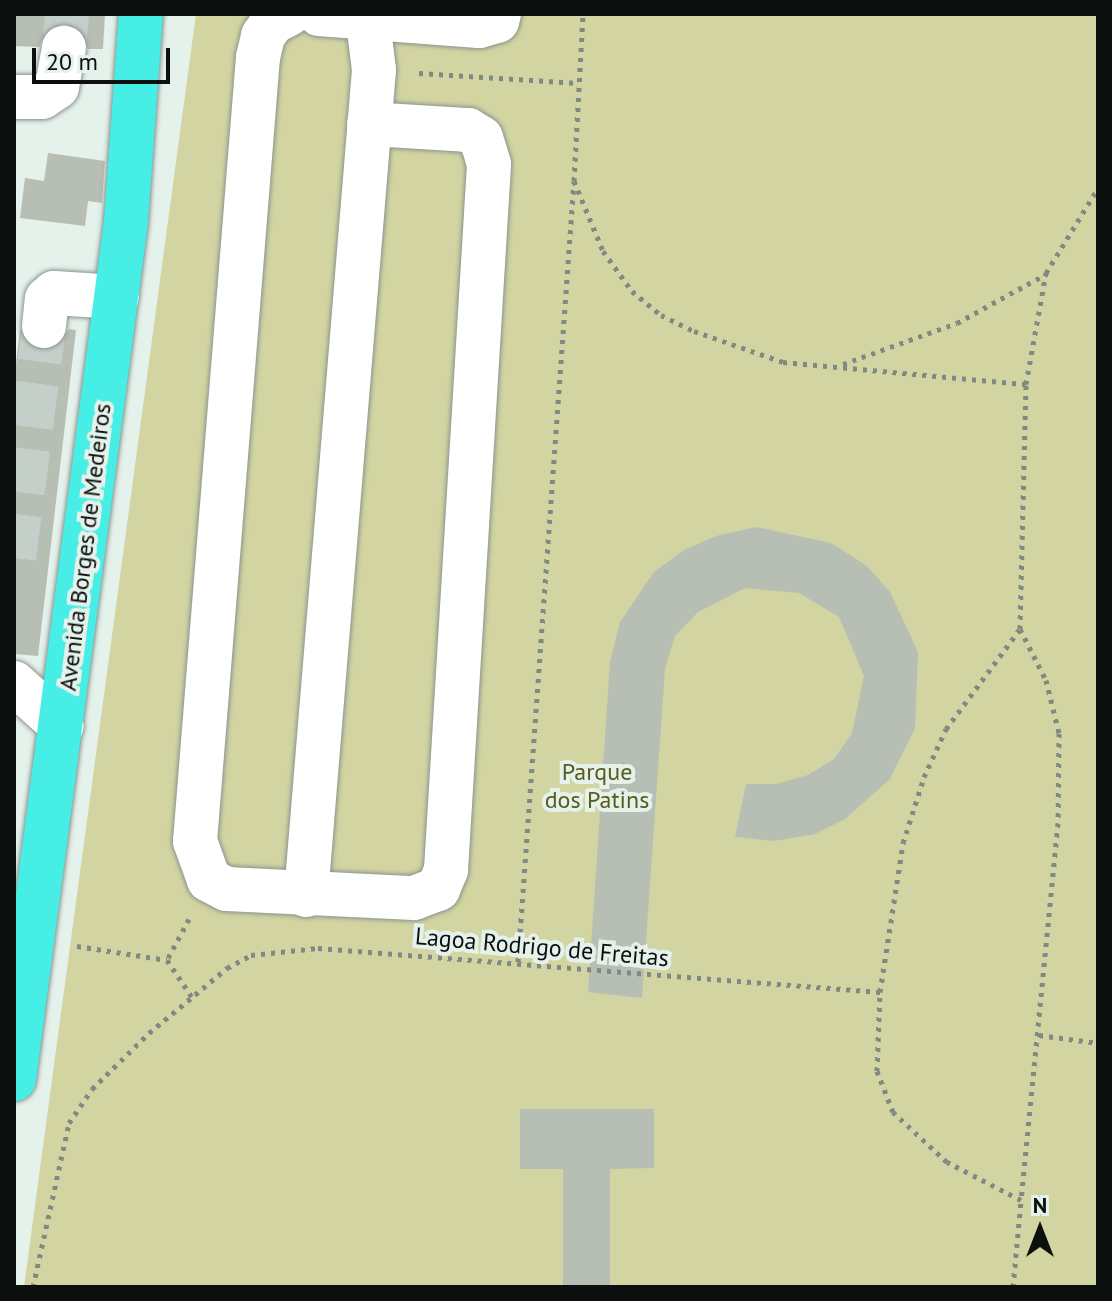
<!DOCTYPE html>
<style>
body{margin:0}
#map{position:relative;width:1112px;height:1301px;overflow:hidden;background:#e5f1eb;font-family:"PT Sans",sans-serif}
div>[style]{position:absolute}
.green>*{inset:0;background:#d2d4a1}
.building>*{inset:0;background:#b7beb4}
.minor-tunnel>*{height:44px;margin-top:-22px;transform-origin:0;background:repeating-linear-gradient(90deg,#c4cfca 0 44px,transparent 0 66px)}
.path>*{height:5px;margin-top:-2.5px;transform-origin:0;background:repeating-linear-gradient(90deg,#808984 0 4px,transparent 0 10px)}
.roads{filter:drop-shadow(0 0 2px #8a958f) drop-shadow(0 0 2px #8a958f)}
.minor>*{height:44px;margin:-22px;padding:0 22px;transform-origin:22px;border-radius:22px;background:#fff}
.highway>*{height:44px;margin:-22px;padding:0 22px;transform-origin:22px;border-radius:22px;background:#47eee5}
span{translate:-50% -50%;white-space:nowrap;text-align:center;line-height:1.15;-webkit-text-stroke:8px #e5f1eb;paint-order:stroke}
.street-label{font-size:24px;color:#0b0f0d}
.park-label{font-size:24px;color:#595a1b}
.frame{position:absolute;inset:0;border:16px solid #0b0f0d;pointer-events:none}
.north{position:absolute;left:1000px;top:1189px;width:80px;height:80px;-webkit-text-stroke:6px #e5f1eb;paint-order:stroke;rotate:0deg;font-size:22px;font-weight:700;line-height:32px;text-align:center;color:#0b0f0d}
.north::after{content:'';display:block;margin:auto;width:28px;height:36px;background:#0b0f0d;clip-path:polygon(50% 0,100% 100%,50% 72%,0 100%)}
.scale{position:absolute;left:32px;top:48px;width:138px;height:36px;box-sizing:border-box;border:4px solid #0b0f0d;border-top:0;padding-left:10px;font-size:24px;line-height:28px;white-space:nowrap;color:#0b0f0d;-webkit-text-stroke:6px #e5f1eb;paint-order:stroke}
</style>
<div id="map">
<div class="green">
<i style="clip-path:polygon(196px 14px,1098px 14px,1098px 1287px,24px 1287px)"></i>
</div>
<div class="building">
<i style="clip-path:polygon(14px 14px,105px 14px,103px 49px,88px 49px,81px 29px,68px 23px,45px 31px,39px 47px,14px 46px)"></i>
<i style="clip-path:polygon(48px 153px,105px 161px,102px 203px,88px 201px,85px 226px,20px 218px,25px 178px,44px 181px)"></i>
<i style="clip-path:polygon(20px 329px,29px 346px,42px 351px,55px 348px,69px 329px,76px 330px,38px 656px,14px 654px,14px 381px)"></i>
<i style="clip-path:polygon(756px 527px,831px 543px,867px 566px,890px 592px,918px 652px,915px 728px,890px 779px,845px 819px,815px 834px,774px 841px,735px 837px,746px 784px,776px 784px,808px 775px,834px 759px,852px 733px,864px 676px,839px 617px,799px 593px,745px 588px,698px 612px,675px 636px,665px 669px,642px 998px,588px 992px,610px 662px,620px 622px,654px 572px,684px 550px,716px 536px)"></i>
<i style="clip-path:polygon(520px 1109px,654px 1109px,654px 1168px,610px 1169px,610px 1287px,563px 1287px,563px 1169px,520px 1169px)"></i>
</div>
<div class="minor-tunnel">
<i style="left:64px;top:48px;width:34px;rotate:-85deg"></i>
<i style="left:14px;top:558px;width:234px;rotate:-82.6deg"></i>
</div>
<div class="path">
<i style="left:419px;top:73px;width:159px;rotate:3.6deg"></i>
<i style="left:574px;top:181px;width:167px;rotate:-86.9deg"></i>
<i style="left:843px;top:364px;width:121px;rotate:-19.8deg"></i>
<i style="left:957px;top:323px;width:102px;rotate:-28.8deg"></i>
<i style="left:1020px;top:629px;width:57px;rotate:63deg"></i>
<i style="left:1046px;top:680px;width:55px;rotate:76.2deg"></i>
<i style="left:1059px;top:733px;width:90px;rotate:90.6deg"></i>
<i style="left:1058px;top:823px;width:379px;rotate:95.6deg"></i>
<i style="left:189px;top:919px;width:47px;rotate:118.2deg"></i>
<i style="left:167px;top:960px;width:45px;rotate:56deg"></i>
<i style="left:77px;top:946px;width:91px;rotate:8.8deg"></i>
<i style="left:518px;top:962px;width:783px;rotate:-85.9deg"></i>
<i style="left:574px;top:181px;width:76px;rotate:67.5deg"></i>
<i style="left:603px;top:251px;width:49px;rotate:54.1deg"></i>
<i style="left:632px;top:291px;width:38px;rotate:40deg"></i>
<i style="left:661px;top:315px;width:37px;rotate:26deg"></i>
<i style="left:694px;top:331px;width:94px;rotate:19.2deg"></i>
<i style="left:783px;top:362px;width:244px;rotate:5.2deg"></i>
<i style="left:1039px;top:1035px;width:60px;rotate:7.7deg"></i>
<i style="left:33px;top:1287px;width:168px;rotate:-77.6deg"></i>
<i style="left:69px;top:1123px;width:41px;rotate:-55.9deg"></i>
<i style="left:92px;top:1089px;width:80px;rotate:-44.5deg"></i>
<i style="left:149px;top:1033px;width:102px;rotate:-39.8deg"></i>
<i style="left:227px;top:968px;width:27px;rotate:-28deg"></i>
<i style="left:251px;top:955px;width:67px;rotate:-6deg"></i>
<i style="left:318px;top:948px;width:564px;rotate:4.48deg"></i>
<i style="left:1013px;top:1287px;width:87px;rotate:-84.7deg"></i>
<i style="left:1021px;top:1200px;width:83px;rotate:-152.8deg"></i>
<i style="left:947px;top:1162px;width:74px;rotate:-137.2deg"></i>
<i style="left:893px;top:1112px;width:44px;rotate:-111.3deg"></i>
<i style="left:877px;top:1071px;width:79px;rotate:-87.8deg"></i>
<i style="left:880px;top:992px;width:151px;rotate:-81.2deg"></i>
<i style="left:903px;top:843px;width:69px;rotate:-72.3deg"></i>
<i style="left:924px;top:777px;width:53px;rotate:-65.4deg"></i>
<i style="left:946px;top:729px;width:124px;rotate:-53.5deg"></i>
<i style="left:1020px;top:629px;width:245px;rotate:-88.6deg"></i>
<i style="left:1026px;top:384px;width:113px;rotate:-79.8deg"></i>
<i style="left:1046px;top:273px;width:100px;rotate:-58.5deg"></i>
</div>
<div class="roads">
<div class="minor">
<i style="left:289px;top:14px;width:18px;rotate:153deg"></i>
<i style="left:273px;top:22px;width:17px;rotate:126deg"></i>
<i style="left:263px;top:36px;width:22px;rotate:103deg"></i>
<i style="left:258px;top:57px;width:787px;rotate:94.59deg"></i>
<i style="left:195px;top:841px;width:41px;rotate:70.3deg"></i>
<i style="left:209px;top:880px;width:20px;rotate:27deg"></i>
<i style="left:227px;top:889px;width:187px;rotate:2.8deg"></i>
<i style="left:414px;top:898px;width:26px;rotate:-21deg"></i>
<i style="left:438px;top:889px;width:21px;rotate:-67deg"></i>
<i style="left:446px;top:870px;width:707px;rotate:-86.51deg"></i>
<i style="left:489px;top:164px;width:27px;rotate:-107deg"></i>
<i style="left:481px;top:138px;width:15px;rotate:-148deg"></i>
<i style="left:468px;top:130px;width:99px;rotate:-176.5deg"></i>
<i style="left:319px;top:14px;width:160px;rotate:4.3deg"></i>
<i style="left:479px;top:26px;width:19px;rotate:-16deg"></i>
<i style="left:497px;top:21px;width:7px;rotate:-74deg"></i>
<i style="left:14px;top:97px;width:28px"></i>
<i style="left:42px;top:97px;width:18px;rotate:-34deg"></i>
<i style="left:57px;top:87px;width:40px;rotate:-80deg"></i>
<i style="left:44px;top:326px;width:27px;rotate:-84deg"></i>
<i style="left:47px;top:299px;width:9px;rotate:-41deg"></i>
<i style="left:54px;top:293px;width:63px;rotate:3.6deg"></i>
<i style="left:14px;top:683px;width:64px;rotate:41.9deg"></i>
<i style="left:306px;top:895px;width:828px;rotate:-85.29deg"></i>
<i style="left:374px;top:70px;width:56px;rotate:-97.1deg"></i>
</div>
<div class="highway">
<i style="left:14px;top:1079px;width:865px;rotate:-82.56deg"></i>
<i style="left:126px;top:221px;width:208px;rotate:-85.9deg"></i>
</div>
</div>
<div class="street-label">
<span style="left:85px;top:547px;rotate:-83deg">Avenida Borges de Medeiros</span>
<span style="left:542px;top:947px;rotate:5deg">Lagoa Rodrigo de Freitas</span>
</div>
<div class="park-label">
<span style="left:597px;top:786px">Parque<br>dos Patins</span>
</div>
<div class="frame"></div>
<div class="north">N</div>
<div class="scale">20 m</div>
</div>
